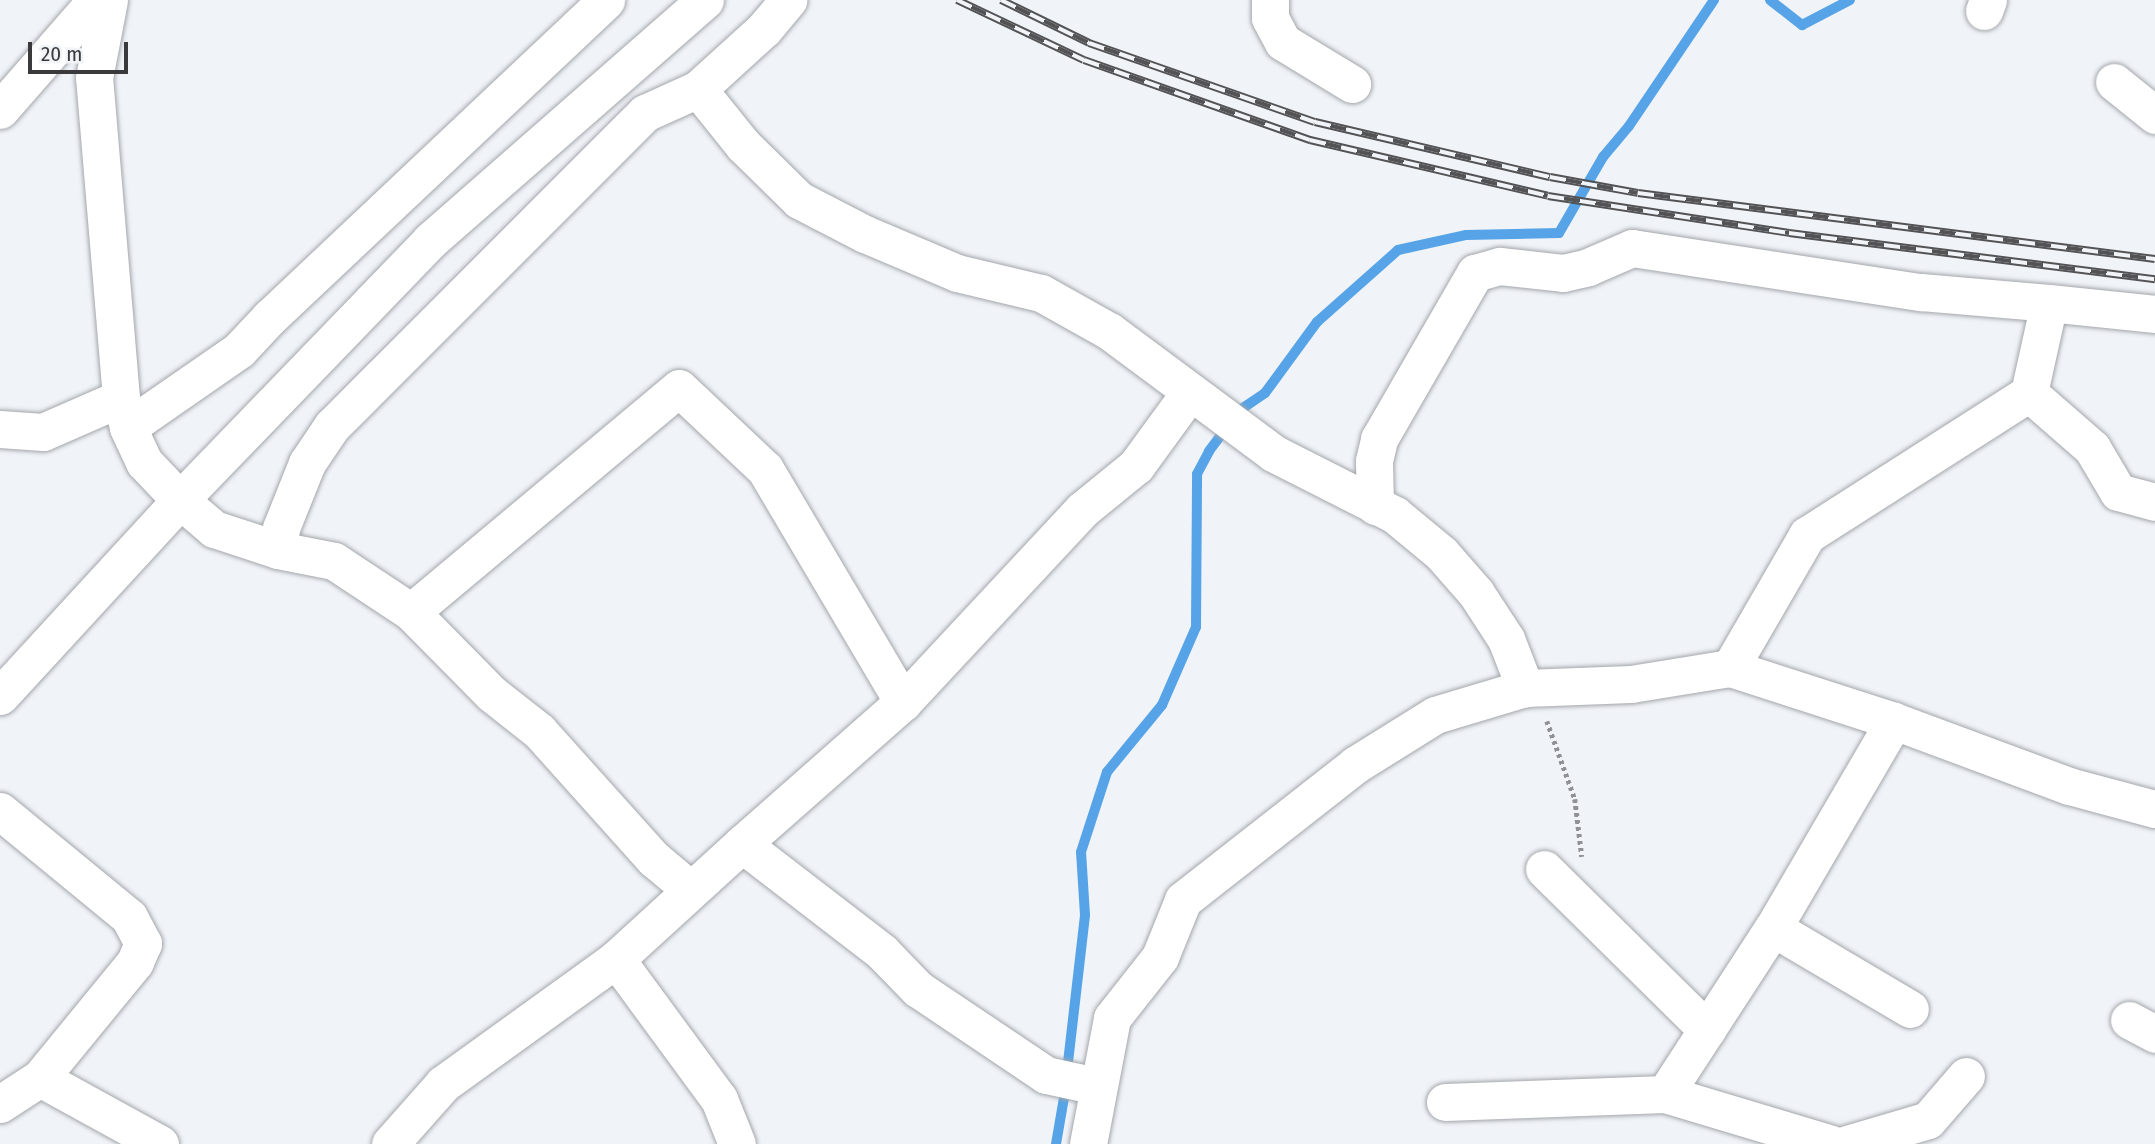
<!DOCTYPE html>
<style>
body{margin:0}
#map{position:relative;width:2155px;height:1144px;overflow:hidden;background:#f0f3f8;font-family:"Fira Sans Condensed",sans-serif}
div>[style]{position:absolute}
.stream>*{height:10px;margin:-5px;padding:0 5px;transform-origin:5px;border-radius:5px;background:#56a4e7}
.path>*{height:4.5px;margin-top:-2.25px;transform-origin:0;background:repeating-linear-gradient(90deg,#909194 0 3.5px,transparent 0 7px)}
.roads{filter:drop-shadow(0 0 2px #a3a6aa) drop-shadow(0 0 2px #a3a6aa)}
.minor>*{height:37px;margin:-18.5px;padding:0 18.5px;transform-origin:18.5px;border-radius:18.5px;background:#fff}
.rail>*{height:8px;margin-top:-4px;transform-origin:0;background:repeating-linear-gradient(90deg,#f0f3f8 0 16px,#535355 0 32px);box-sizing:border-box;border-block:2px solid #535355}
span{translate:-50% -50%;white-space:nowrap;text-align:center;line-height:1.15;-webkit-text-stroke:7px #f0f3f8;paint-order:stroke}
.scale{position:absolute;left:28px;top:42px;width:100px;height:32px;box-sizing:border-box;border:4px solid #3a3a3c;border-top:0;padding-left:9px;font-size:21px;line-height:24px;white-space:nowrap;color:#3a3a3c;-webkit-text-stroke:5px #f0f3f8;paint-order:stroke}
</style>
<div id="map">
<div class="stream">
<i style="left:1770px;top:0;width:41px;rotate:38deg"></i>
<i style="left:1802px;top:25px;width:54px;rotate:-27.5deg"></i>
<i style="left:1067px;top:1071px;width:157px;rotate:-83.4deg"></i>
<i style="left:1085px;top:915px;width:63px;rotate:-93.6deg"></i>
<i style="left:1081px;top:852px;width:84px;rotate:-72deg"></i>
<i style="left:1107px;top:772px;width:87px;rotate:-50.6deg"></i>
<i style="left:1162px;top:705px;width:85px;rotate:-66.4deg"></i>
<i style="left:1196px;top:627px;width:153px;rotate:-89.6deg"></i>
<i style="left:1197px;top:474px;width:26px;rotate:-62deg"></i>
<i style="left:1209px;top:451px;width:51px;rotate:-52.9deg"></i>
<i style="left:1240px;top:410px;width:30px;rotate:-34deg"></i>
<i style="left:1265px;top:393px;width:88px;rotate:-53.8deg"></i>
<i style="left:1317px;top:322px;width:108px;rotate:-41.6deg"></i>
<i style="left:1398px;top:250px;width:70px;rotate:-12.4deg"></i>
<i style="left:1466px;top:235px;width:93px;rotate:-1.2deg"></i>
<i style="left:1559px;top:233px;width:88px;rotate:-59.9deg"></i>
<i style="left:1603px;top:157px;width:40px;rotate:-50deg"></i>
<i style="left:1629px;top:126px;width:152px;rotate:-56deg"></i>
<i style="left:1056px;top:1144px;width:59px;rotate:-80.2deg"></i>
</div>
<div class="path">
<i style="left:1547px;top:721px;width:83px;rotate:70.3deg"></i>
<i style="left:1575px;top:799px;width:58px;rotate:83.1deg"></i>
</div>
<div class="roads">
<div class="minor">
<i style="left:705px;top:0;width:366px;rotate:138.8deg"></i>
<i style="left:430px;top:241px;width:360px;rotate:134deg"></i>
<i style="left:180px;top:500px;width:45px;rotate:40.5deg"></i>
<i style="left:214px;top:529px;width:67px;rotate:18.2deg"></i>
<i style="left:278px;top:550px;width:22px;rotate:-82deg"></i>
<i style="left:281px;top:528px;width:70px;rotate:-68.2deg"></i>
<i style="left:307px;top:463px;width:45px;rotate:-56deg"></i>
<i style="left:332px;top:426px;width:443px;rotate:-45deg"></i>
<i style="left:645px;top:113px;width:58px;rotate:-24.4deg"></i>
<i style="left:698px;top:89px;width:89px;rotate:-42.3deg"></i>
<i style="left:764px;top:29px;width:38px;rotate:-50deg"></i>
<i style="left:1270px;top:0;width:18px;rotate:90deg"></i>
<i style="left:1270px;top:18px;width:27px;rotate:62deg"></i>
<i style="left:1283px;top:42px;width:81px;rotate:31.3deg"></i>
<i style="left:1984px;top:11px;width:12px;rotate:-70deg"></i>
<i style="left:2114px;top:82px;width:53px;rotate:38.8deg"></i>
<i style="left:698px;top:89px;width:72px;rotate:51.2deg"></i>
<i style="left:743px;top:145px;width:78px;rotate:44.5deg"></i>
<i style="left:799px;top:200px;width:74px;rotate:27.3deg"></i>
<i style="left:865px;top:234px;width:100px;rotate:23deg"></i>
<i style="left:957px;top:273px;width:86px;rotate:13.4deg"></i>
<i style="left:1041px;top:293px;width:78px;rotate:29.2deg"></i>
<i style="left:1109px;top:331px;width:204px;rotate:36.6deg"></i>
<i style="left:1273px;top:453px;width:137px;rotate:26.9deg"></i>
<i style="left:1395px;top:515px;width:60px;rotate:39.6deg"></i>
<i style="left:1441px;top:553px;width:53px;rotate:48.8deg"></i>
<i style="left:1476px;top:593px;width:55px;rotate:56.9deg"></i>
<i style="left:1506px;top:639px;width:53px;rotate:68.8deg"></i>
<i style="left:0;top:110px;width:146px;rotate:-48.9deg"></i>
<i style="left:2029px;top:393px;width:84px;rotate:41.1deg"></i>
<i style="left:2092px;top:448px;width:51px;rotate:59.4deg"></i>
<i style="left:2118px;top:492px;width:38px;rotate:15deg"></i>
<i style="left:128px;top:427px;width:135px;rotate:-34.7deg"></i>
<i style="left:239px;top:350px;width:45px;rotate:-46.8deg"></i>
<i style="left:270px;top:317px;width:462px;rotate:-43.3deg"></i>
<i style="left:0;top:429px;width:43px;rotate:4deg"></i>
<i style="left:43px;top:432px;width:85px;rotate:-23.6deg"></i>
<i style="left:1375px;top:506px;width:45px;rotate:-91.3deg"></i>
<i style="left:1374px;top:461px;width:23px;rotate:-77deg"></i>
<i style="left:1379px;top:439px;width:192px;rotate:-60deg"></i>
<i style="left:1475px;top:273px;width:26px;rotate:-16deg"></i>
<i style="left:1500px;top:266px;width:63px;rotate:6.3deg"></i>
<i style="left:1563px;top:273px;width:26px;rotate:-13deg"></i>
<i style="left:1588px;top:267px;width:48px;rotate:-23.4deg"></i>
<i style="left:1632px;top:248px;width:292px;rotate:8.7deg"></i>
<i style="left:1921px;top:292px;width:128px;rotate:4.9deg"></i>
<i style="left:278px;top:550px;width:57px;rotate:11.1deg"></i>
<i style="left:334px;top:561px;width:92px;rotate:33.5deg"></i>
<i style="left:411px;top:612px;width:115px;rotate:45.4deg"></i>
<i style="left:492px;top:694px;width:60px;rotate:38.2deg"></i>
<i style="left:539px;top:731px;width:172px;rotate:48.1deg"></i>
<i style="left:654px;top:859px;width:48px;rotate:40deg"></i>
<i style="left:411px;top:612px;width:349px;rotate:-39.9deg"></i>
<i style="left:679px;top:388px;width:118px;rotate:43.3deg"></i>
<i style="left:765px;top:469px;width:271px;rotate:59.4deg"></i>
<i style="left:1730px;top:668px;width:154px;rotate:-59.9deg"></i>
<i style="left:1807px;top:535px;width:264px;rotate:-32.6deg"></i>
<i style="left:2029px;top:393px;width:92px;rotate:-77.5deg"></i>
<i style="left:2049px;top:303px;width:107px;rotate:5.9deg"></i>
<i style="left:0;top:696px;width:266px;rotate:-47.4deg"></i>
<i style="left:180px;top:500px;width:52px;rotate:-133.5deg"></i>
<i style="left:144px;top:462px;width:38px;rotate:-115deg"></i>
<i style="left:128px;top:427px;width:30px;rotate:-104deg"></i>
<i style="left:121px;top:398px;width:321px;rotate:-94.8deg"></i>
<i style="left:94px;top:78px;width:79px;rotate:-79.1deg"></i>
<i style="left:0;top:811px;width:167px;rotate:39.4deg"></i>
<i style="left:129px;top:917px;width:30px;rotate:62deg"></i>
<i style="left:143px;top:943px;width:21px;rotate:113deg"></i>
<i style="left:135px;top:962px;width:150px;rotate:129.3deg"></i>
<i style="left:742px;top:844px;width:177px;rotate:37.6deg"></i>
<i style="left:882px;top:952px;width:52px;rotate:45.8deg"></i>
<i style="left:918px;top:989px;width:154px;rotate:33.9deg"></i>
<i style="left:1046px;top:1075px;width:52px;rotate:12.2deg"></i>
<i style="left:1544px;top:869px;width:229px;rotate:44.6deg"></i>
<i style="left:1773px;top:928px;width:159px;rotate:30.6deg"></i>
<i style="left:616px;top:959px;width:174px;rotate:53.7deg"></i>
<i style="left:719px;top:1099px;width:48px;rotate:68.2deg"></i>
<i style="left:2129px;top:1020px;width:30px;rotate:28deg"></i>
<i style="left:1665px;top:1094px;width:198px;rotate:-57deg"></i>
<i style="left:1773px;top:928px;width:240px;rotate:-59.7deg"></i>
<i style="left:1445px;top:1102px;width:220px;rotate:-2.1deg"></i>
<i style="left:1665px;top:1094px;width:174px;rotate:16.7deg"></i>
<i style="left:0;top:1104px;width:48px;rotate:-33deg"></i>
<i style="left:40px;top:1078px;width:137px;rotate:28.8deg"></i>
<i style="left:390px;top:1144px;width:80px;rotate:-48.5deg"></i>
<i style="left:443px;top:1084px;width:213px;rotate:-35.8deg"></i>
<i style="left:616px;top:959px;width:171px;rotate:-42.4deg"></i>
<i style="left:742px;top:844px;width:215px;rotate:-41.4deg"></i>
<i style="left:903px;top:702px;width:262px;rotate:-47deg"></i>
<i style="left:1082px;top:510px;width:70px;rotate:-39.2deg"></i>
<i style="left:1136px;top:466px;width:92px;rotate:-53.9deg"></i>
<i style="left:1088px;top:1144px;width:128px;rotate:-79.2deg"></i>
<i style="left:1112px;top:1018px;width:78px;rotate:-51.8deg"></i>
<i style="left:1160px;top:957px;width:61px;rotate:-68deg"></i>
<i style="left:1183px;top:900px;width:219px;rotate:-38.1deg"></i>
<i style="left:1355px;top:765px;width:94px;rotate:-32deg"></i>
<i style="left:1435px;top:715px;width:94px;rotate:-16.7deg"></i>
<i style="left:1525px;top:688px;width:106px;rotate:-2.2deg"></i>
<i style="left:1631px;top:684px;width:100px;rotate:-9.2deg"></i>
<i style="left:1730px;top:668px;width:172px;rotate:17.9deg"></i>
<i style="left:1894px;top:721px;width:187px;rotate:20.4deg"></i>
<i style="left:2069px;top:786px;width:89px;rotate:15deg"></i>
<i style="left:1847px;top:1144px;width:84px;rotate:-16.5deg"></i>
<i style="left:1928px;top:1120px;width:58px;rotate:-49.2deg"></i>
</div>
</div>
<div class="rail">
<i style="left:957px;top:0;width:140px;rotate:25.3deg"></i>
<i style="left:1084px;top:60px;width:240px;rotate:19.5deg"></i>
<i style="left:1310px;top:140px;width:244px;rotate:13.2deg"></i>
<i style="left:1548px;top:196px;width:244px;rotate:8.7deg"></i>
<i style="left:1789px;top:233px;width:369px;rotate:7.2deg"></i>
<i style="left:1001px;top:0;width:98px;rotate:26deg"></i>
<i style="left:1089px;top:43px;width:239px;rotate:19.3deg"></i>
<i style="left:1315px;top:122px;width:241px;rotate:13.2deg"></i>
<i style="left:1550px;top:177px;width:89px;rotate:10.3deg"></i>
<i style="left:1638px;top:193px;width:521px;rotate:7.28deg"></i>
</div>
<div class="scale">20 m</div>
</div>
